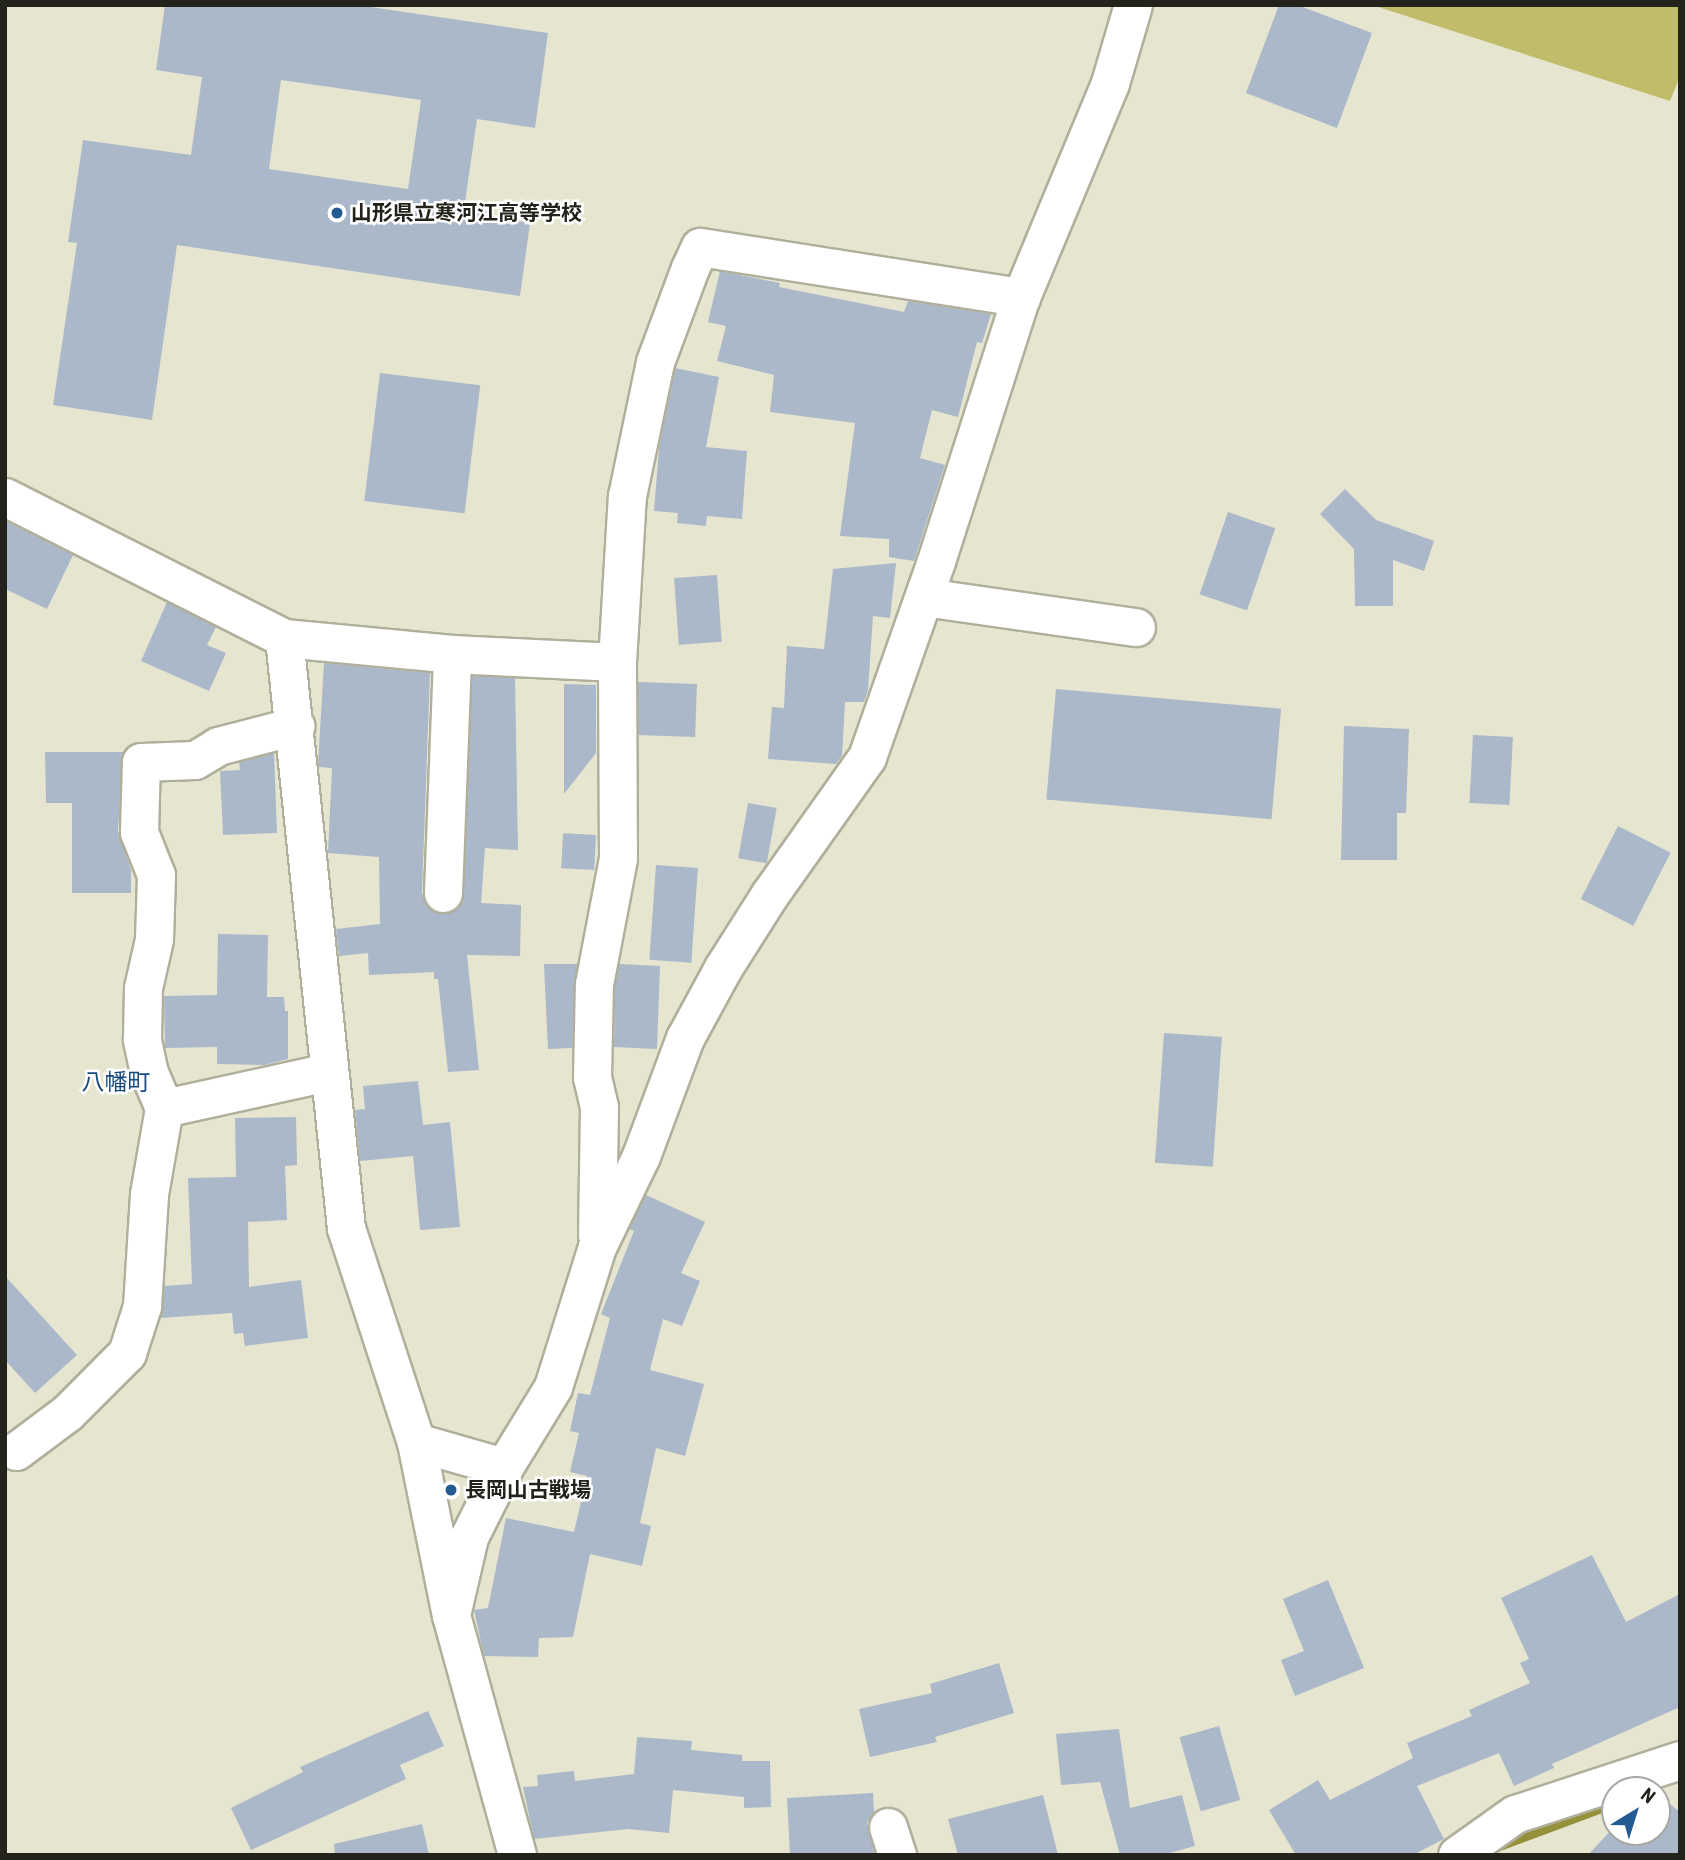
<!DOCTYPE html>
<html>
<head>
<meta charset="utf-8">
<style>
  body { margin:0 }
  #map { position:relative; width:1685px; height:1860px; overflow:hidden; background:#e6e5d0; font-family:"Roboto Condensed","Noto Sans JP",sans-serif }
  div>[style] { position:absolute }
  .green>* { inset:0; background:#c0bc6a }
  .stream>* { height:10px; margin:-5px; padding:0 5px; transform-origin:5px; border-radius:5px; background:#95903a }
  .building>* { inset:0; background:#aab8c9; transform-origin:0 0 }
  .roads { filter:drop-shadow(2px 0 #b0af9b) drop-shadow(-2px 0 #b0af9b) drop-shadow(0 2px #b0af9b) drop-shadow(0 -2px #b0af9b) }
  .minor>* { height:37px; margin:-18.5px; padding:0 18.5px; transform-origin:18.5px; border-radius:18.5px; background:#fff }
  .dots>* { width:19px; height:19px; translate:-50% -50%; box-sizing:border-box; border:4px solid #fff; border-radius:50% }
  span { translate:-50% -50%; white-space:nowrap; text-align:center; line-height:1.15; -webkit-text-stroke:5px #fff; paint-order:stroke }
  .poi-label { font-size:21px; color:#23231b; font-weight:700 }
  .left { translate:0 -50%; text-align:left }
  .neighbourhood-label { font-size:23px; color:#184a7c }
  .frame { position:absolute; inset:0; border:7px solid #23231b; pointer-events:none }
  .north { position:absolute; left:1601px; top:1776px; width:70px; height:70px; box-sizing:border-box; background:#fff; border:2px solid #a7a7a4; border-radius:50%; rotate:38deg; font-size:19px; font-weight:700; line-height:28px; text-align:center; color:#23231b }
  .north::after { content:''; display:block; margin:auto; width:24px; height:32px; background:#235a92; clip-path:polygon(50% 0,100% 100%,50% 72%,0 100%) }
</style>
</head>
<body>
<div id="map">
  <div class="green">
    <div style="clip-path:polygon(1372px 5px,1680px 5px,1680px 76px,1670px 101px)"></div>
  </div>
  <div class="stream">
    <div style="left:1490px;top:1855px;width:8px;rotate:-60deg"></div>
    <div style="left:1494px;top:1848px;width:129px;rotate:-20.4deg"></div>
  </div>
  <div class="building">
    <div style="clip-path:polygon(evenodd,165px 5px,357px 5px,548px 33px,535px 128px,477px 119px,465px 202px,491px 206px,489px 217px,530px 223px,520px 296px,177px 245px,152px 420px,53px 405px,77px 243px,68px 242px,83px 140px,191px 155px,202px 77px,156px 70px,165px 5px,281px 80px,421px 100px,408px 189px,269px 169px,281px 80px)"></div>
    <div style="clip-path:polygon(1279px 5px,1297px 5px,1372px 33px,1337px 128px,1246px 93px)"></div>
    <div style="clip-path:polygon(720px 271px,780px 283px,779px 287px,904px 312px,908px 301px,991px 314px,982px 343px,977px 342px,958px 417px,932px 410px,920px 458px,945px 465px,914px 561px,889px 557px,889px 539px,840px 536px,855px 423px,770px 412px,774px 375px,717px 361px,726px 326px,708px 322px)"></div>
    <div style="clip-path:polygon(675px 368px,719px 377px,706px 447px,747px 451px,742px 519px,707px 516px,706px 526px,677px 523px,678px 513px,654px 511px,659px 448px)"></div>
    <div style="left:380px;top:373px;width:101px;height:129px;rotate:7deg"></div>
    <div style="clip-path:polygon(1345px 489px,1376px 520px,1434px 541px,1424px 571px,1393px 560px,1393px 606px,1355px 606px,1354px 549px,1320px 514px)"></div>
    <div style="left:1228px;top:512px;width:50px;height:87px;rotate:19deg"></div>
    <div style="clip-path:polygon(5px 521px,73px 555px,47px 609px,5px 589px)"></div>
    <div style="clip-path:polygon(896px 563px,890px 618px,873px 616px,868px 690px,864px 702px,845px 702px,842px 756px,836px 764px,768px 759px,772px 707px,784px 708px,787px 646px,824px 649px,833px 569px)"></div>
    <div style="left:717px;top:575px;width:67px;height:43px;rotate:86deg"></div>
    <div style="clip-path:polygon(167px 602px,216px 627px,207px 645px,226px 653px,209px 691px,141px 661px)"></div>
    <div style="clip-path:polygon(324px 663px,430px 673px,422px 892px,425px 903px,432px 911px,442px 914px,453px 911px,461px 904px,464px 894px,472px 676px,515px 678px,518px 850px,485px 848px,481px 903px,521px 905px,520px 956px,467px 955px,479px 1070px,448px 1072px,438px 979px,434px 979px,434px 972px,369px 975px,368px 953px,339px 956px,336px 929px,380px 924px,379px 857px,328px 853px,332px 768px,319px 767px,318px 764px)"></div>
    <div style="left:638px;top:682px;width:59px;height:53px;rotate:2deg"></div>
    <div style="clip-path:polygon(564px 684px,596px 685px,596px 753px,564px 794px)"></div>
    <div style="left:1056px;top:689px;width:226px;height:111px;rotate:5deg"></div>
    <div style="clip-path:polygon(1344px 726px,1409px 729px,1406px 813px,1397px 813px,1397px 860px,1341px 860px)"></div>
    <div style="left:1473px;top:735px;width:40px;height:68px;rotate:3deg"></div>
    <div style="clip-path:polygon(45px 752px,123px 752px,118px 831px,131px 870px,131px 893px,72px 893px,72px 803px,46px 803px)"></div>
    <div style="clip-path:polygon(274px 753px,277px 833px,223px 835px,220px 771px,240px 770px,239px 762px)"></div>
    <div style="left:748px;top:803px;width:29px;height:56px;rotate:10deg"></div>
    <div style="left:1618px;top:826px;width:59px;height:82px;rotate:27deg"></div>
    <div style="left:596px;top:835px;width:35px;height:33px;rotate:93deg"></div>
    <div style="left:656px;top:865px;width:42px;height:95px;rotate:4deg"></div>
    <div style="clip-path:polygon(218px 934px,268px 935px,267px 997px,284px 997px,285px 1011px,288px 1011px,288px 1059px,264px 1065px,217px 1064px,217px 1047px,165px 1048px,164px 996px,217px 995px)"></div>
    <div style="clip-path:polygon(544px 964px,577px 964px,572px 1048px,548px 1049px)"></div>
    <div style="clip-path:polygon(619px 964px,660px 966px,657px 1049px,614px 1047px,615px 986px)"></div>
    <div style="left:1164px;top:1033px;width:58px;height:130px;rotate:4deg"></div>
    <div style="clip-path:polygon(418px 1081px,423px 1125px,450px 1122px,460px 1227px,420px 1230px,413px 1156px,360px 1161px,355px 1110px,365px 1109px,363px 1086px)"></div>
    <div style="clip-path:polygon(296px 1117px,297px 1165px,285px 1166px,287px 1220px,248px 1222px,249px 1287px,301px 1280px,308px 1338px,245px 1346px,243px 1333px,234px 1334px,232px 1313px,160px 1318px,164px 1286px,192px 1284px,188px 1178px,236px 1177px,235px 1118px)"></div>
    <div style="clip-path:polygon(646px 1195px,705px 1222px,681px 1273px,700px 1281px,682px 1326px,663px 1319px,650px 1370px,704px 1384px,685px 1456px,656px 1448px,640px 1523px,651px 1526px,642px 1566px,590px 1554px,573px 1637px,539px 1638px,538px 1657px,484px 1656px,474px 1610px,488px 1608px,506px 1518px,574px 1532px,587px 1476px,570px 1472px,579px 1433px,570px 1431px,578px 1393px,590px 1395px,610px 1318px,601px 1314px,634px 1231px,629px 1229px)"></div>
    <div style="clip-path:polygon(5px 1276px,77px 1355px,35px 1393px,5px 1360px)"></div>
    <div style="clip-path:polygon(1592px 1555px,1626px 1622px,1680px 1594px,1680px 1707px,1552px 1764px,1554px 1768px,1514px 1786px,1499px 1753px,1417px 1786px,1444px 1839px,1413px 1855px,1296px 1855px,1269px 1810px,1318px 1780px,1330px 1800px,1413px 1758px,1407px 1743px,1472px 1716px,1469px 1710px,1530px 1683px,1520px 1663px,1529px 1659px,1501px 1598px)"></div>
    <div style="clip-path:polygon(1328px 1580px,1364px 1668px,1295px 1696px,1281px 1660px,1304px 1651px,1283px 1599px)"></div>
    <div style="clip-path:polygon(999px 1663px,1014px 1713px,935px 1737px,937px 1742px,870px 1757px,859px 1709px,932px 1693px,930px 1684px)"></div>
    <div style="clip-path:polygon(428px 1711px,444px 1746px,400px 1765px,406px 1779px,251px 1850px,231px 1808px,303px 1772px,300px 1767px)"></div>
    <div style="left:1219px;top:1726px;width:77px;height:41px;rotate:74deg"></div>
    <div style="clip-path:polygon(1119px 1729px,1130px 1808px,1182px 1795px,1195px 1846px,1162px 1855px,1120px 1855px,1100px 1782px,1061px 1785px,1056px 1734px)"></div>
    <div style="clip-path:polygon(637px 1737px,692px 1741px,691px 1750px,742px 1755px,742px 1761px,770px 1761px,771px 1807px,744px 1808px,744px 1797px,673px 1790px,669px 1833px,628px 1829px,534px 1839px,523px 1787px,538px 1786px,537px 1775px,574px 1771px,575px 1781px,634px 1774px)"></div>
    <div style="clip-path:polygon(873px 1793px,874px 1812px,867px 1823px,875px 1855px,790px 1855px,787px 1798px)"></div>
    <div style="clip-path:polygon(1657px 1794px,1680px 1812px,1680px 1855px,1588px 1855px,1615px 1826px,1615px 1832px,1657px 1832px)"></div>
    <div style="clip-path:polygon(1043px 1795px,1058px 1855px,958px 1855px,948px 1819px)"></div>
    <div style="clip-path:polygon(422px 1824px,429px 1855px,335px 1855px,334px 1844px)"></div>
  </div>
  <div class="roads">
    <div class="minor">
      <div style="left:5px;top:497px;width:313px;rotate:26.8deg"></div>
      <div style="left:284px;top:638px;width:593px;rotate:84deg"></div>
      <div style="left:346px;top:1228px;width:225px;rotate:71.9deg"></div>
      <div style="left:416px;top:1442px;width:177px;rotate:78.6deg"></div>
      <div style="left:451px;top:1615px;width:249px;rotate:74.6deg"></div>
      <div style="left:924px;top:597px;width:214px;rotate:8.1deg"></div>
      <div style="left:284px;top:638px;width:169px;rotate:5.4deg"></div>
      <div style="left:452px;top:654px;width:165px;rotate:2.8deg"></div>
      <div style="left:443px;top:893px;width:239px;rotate:-87.8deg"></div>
      <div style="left:164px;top:1108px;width:38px;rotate:-113deg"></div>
      <div style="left:149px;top:1073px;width:35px;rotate:-102deg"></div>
      <div style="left:142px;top:1039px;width:51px;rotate:-88.9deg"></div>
      <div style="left:143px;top:988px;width:50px;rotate:-77.3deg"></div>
      <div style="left:154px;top:939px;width:64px;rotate:-88.2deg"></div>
      <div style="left:156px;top:875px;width:46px;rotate:-111.6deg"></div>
      <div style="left:139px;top:832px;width:70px;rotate:-88.4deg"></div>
      <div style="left:141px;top:762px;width:54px;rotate:-2.1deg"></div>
      <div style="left:195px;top:760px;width:27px;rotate:-31deg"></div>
      <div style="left:218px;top:746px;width:80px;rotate:-14.6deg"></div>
      <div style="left:597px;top:1235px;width:128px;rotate:-89.1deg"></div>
      <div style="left:599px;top:1107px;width:31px;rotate:-103deg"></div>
      <div style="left:592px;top:1077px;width:93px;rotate:-88.8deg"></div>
      <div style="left:594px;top:984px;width:128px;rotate:-79.2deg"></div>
      <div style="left:618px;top:858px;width:196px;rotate:-90.3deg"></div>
      <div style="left:617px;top:662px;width:166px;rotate:-86.6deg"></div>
      <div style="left:627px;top:496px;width:137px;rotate:-78.2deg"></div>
      <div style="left:655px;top:362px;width:100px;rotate:-69.6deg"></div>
      <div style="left:690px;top:268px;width:23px;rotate:-65deg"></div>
      <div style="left:700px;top:247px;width:325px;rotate:8.9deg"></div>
      <div style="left:416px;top:1442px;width:91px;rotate:15.9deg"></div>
      <div style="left:16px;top:1451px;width:64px;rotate:-36.7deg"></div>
      <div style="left:67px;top:1413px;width:85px;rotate:-45deg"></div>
      <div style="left:127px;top:1353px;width:49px;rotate:-72.3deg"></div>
      <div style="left:142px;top:1306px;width:112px;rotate:-86.4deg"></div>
      <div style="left:149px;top:1194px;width:87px;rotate:-80.1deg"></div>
      <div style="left:164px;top:1108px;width:168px;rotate:-12.4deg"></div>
      <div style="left:451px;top:1615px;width:80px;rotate:-77deg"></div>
      <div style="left:469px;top:1537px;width:78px;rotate:-63.4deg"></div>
      <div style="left:504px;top:1467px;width:94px;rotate:-58.5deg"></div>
      <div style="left:553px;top:1387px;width:147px;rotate:-72.6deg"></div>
      <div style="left:597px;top:1247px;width:101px;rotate:-64.2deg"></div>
      <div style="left:641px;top:1156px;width:126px;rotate:-69.6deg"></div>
      <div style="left:685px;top:1038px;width:80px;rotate:-61.5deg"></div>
      <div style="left:723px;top:968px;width:88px;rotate:-57.6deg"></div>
      <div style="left:770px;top:894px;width:168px;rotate:-54.7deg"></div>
      <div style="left:867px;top:757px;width:208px;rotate:-70.6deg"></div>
      <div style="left:936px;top:561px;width:277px;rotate:-72.2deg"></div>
      <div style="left:1021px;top:297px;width:232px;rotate:-67.4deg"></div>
      <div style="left:1110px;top:83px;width:81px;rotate:-73.6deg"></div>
      <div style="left:888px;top:1827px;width:29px;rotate:72deg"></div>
      <div style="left:1457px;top:1855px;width:71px;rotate:-35.3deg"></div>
      <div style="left:1515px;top:1814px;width:174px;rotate:-18.1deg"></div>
    </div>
  </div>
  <div class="dots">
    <div style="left:337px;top:213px;background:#235a92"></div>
    <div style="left:451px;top:1490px;background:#235a92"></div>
  </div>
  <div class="poi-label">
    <span class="left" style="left:351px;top:213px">山形県立寒河江高等学校</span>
    <span class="left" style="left:465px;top:1490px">長岡山古戦場</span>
  </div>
  <div class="neighbourhood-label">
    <span style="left:116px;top:1083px">八幡町</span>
  </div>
  <div class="frame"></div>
  <div class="north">N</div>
</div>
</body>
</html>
